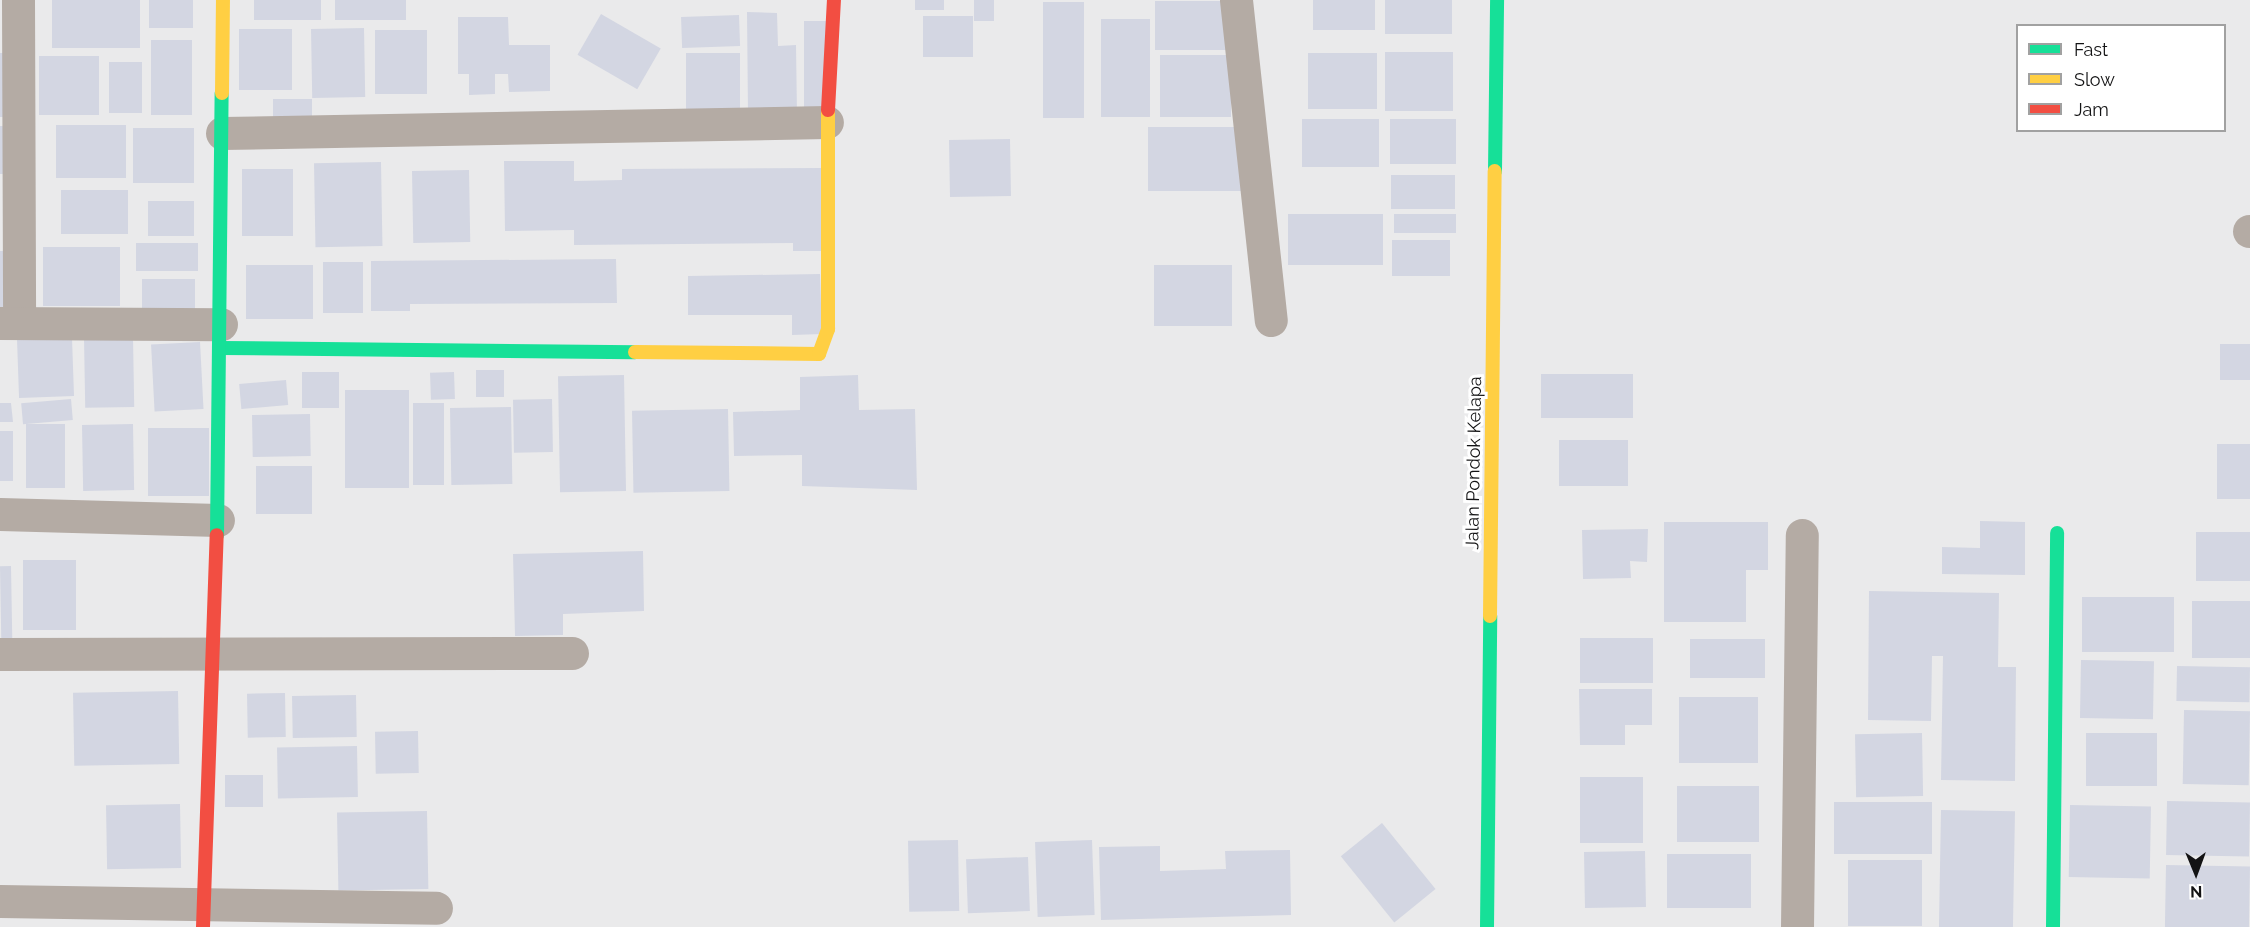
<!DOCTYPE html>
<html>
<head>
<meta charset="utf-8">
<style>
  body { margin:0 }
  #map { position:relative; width:2250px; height:927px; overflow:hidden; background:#eaeaeb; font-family:Raleway,sans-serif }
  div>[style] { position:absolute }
  .building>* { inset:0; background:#d3d6e2; transform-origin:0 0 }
  .street>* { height:33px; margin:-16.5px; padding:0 16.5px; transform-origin:16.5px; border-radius:16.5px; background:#b4aba4 }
  .fast>* { height:14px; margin:-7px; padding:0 7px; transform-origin:7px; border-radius:7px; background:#16e098 }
  .slow>* { height:14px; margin:-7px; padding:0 7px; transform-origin:7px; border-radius:7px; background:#ffcf43 }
  .jam>* { height:14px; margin:-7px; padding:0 7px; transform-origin:7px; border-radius:7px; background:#f24e42 }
  span { translate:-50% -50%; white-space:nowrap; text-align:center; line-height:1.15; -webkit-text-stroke:6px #fff; paint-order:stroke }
  .street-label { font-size:18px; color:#131314 }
  .legend { position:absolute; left:2016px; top:24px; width:210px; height:108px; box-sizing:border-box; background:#fff; border:2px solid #a1a1a1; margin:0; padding:8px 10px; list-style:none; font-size:18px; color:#131314 }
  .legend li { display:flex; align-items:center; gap:12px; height:30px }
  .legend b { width:30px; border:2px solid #a1a1a1 }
  .north { position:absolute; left:2166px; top:843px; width:60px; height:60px; -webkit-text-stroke:4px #fff; paint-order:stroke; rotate:179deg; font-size:16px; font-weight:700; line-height:24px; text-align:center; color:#131314 }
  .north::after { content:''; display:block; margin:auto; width:21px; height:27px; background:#131314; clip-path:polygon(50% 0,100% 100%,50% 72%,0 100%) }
</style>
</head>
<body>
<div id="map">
  <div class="building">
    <div style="left:52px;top:0;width:88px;height:48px"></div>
    <div style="left:149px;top:0;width:44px;height:28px"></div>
    <div style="left:254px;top:0;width:67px;height:20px"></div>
    <div style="left:335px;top:0;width:71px;height:20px"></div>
    <div style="left:915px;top:0;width:29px;height:10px"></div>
    <div style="left:974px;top:0;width:20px;height:21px"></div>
    <div style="left:1313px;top:0;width:62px;height:30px"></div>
    <div style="left:1385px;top:0;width:67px;height:34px"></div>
    <div style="left:1155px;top:1px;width:73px;height:49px"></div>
    <div style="left:1084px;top:2px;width:116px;height:41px;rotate:90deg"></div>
    <div style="clip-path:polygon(747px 12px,777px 13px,778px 46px,796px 45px,797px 114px,748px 114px)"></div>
    <div style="left:601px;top:14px;width:69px;height:47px;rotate:30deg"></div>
    <div style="left:739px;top:15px;width:31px;height:58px;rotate:88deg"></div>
    <div style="left:923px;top:16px;width:50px;height:41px"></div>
    <div style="clip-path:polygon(458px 17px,508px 17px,509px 45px,550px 45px,550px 91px,509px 92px,508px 74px,495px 74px,495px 94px,469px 95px,469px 74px,458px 74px)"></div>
    <div style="left:1101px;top:19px;width:49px;height:98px"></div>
    <div style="left:804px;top:21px;width:23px;height:92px"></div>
    <div style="left:364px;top:28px;width:69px;height:53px;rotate:89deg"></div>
    <div style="left:239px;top:29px;width:53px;height:61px"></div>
    <div style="left:375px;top:30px;width:52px;height:64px"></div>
    <div style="left:151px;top:40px;width:41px;height:75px"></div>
    <div style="left:1453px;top:52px;width:59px;height:68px;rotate:90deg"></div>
    <div style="left:0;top:53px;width:10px;height:64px"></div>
    <div style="left:686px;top:53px;width:54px;height:61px"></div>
    <div style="left:1308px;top:53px;width:69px;height:56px"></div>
    <div style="left:1160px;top:55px;width:71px;height:62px"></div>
    <div style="left:39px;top:56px;width:60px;height:59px"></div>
    <div style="left:109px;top:62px;width:33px;height:51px"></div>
    <div style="left:273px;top:99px;width:39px;height:26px"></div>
    <div style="left:1302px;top:119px;width:77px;height:48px"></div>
    <div style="left:1390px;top:119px;width:66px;height:45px"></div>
    <div style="left:126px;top:125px;width:53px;height:70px;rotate:90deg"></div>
    <div style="clip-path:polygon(0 126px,3px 126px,4px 174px,0 174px)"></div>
    <div style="left:1148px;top:127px;width:93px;height:64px"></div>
    <div style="left:194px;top:128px;width:55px;height:61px;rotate:90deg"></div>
    <div style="left:1010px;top:139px;width:57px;height:61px;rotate:89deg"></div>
    <div style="clip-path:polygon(504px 161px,574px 161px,574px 181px,622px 180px,622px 169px,824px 168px,825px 251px,793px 251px,793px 243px,574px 245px,574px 230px,505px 231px)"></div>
    <div style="left:381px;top:162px;width:84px;height:67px;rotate:89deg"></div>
    <div style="left:293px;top:169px;width:67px;height:51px;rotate:90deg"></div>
    <div style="left:469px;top:170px;width:72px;height:57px;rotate:89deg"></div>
    <div style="left:1391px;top:175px;width:64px;height:34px"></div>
    <div style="left:128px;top:190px;width:44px;height:67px;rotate:90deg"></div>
    <div style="left:148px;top:201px;width:46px;height:35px"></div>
    <div style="left:1288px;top:214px;width:95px;height:51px"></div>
    <div style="left:1456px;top:214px;width:19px;height:62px;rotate:90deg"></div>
    <div style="left:1450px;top:240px;width:36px;height:58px;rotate:90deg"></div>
    <div style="left:198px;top:243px;width:28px;height:62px;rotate:90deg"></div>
    <div style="left:43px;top:247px;width:77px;height:59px"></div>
    <div style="left:0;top:251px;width:4px;height:58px"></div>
    <div style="clip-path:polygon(616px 259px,617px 303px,410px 304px,410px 311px,371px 311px,371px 261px)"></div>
    <div style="left:323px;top:262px;width:40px;height:51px"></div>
    <div style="left:246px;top:265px;width:67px;height:54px"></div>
    <div style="left:1154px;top:265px;width:78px;height:61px"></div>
    <div style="clip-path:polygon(820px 274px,822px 334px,792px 335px,792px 315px,688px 315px,688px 276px)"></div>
    <div style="left:142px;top:279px;width:53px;height:30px"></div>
    <div style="left:133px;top:337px;width:70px;height:49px;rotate:89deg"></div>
    <div style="left:72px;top:338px;width:58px;height:55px;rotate:88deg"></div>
    <div style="left:200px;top:342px;width:67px;height:49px;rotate:87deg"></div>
    <div style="left:2220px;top:344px;width:30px;height:36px"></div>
    <div style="left:504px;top:370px;width:27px;height:28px;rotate:90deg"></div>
    <div style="left:339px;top:372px;width:36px;height:37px;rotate:90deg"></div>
    <div style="left:454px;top:372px;width:27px;height:24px;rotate:88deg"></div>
    <div style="left:1541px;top:374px;width:92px;height:44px"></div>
    <div style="left:624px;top:375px;width:116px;height:66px;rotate:89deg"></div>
    <div style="clip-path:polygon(858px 375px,859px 410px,915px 409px,917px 490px,802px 486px,802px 455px,734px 456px,733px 412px,800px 410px,800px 377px)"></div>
    <div style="left:286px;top:380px;width:25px;height:47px;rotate:85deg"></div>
    <div style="left:409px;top:390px;width:98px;height:64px;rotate:90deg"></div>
    <div style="left:71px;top:399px;width:21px;height:50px;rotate:85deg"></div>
    <div style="left:552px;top:399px;width:53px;height:39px;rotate:89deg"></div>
    <div style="clip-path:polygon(0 403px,11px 403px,13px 422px,0 422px)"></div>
    <div style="left:413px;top:403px;width:31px;height:82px"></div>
    <div style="left:511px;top:407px;width:77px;height:61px;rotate:89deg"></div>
    <div style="left:728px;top:409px;width:82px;height:96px;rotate:89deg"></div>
    <div style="left:310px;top:414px;width:42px;height:58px;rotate:89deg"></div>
    <div style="left:65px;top:424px;width:64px;height:39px;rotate:90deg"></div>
    <div style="left:133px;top:424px;width:66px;height:51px;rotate:89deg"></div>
    <div style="left:148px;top:428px;width:61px;height:68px"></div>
    <div style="left:0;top:431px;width:13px;height:50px"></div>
    <div style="left:1559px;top:440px;width:69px;height:46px"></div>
    <div style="left:2250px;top:444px;width:55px;height:33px;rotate:90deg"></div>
    <div style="left:256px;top:466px;width:56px;height:48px"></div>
    <div style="clip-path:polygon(1980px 521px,2025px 522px,2025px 575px,1942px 574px,1942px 547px,1980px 548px)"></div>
    <div style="clip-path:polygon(1664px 522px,1768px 522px,1768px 570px,1746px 570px,1746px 622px,1664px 622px)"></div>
    <div style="clip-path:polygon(1648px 529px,1647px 562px,1630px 561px,1631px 578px,1583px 579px,1582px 530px)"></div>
    <div style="left:2196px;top:532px;width:54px;height:49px"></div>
    <div style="clip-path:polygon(643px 551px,644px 611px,563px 614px,563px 635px,515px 636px,513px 554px)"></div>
    <div style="left:23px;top:560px;width:53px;height:70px"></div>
    <div style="left:11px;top:566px;width:74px;height:11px;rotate:89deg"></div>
    <div style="clip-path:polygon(1869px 591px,1999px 593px,1998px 667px,2016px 667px,2015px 781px,1941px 780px,1943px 656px,1932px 656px,1931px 721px,1868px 720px)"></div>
    <div style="left:2082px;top:597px;width:92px;height:55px"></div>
    <div style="left:2192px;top:601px;width:58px;height:57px"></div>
    <div style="left:1653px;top:638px;width:45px;height:73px;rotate:90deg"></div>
    <div style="left:1765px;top:639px;width:39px;height:75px;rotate:90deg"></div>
    <div style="left:2081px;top:660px;width:73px;height:58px;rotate:1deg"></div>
    <div style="left:2177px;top:666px;width:73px;height:35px;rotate:1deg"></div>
    <div style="clip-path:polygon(1579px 689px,1652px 689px,1652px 725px,1625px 725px,1625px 745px,1580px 745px)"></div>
    <div style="left:178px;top:691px;width:73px;height:105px;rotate:89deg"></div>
    <div style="left:285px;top:693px;width:44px;height:38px;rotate:89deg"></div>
    <div style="left:356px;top:695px;width:42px;height:64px;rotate:89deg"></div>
    <div style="left:1679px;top:697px;width:79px;height:66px"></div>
    <div style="left:2184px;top:710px;width:66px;height:74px;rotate:1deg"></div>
    <div style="left:418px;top:731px;width:42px;height:43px;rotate:89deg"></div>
    <div style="left:1922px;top:733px;width:63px;height:67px;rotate:89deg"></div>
    <div style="left:2086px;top:733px;width:71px;height:53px"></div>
    <div style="left:357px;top:746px;width:51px;height:80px;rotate:89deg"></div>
    <div style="left:225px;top:775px;width:38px;height:32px"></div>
    <div style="left:1580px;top:777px;width:63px;height:66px"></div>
    <div style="left:1759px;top:786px;width:56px;height:82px;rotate:90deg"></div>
    <div style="left:2167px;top:801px;width:83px;height:54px;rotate:1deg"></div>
    <div style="left:1932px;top:802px;width:52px;height:98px;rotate:90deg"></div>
    <div style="left:180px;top:804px;width:64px;height:74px;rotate:89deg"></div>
    <div style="left:2070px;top:805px;width:81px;height:72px;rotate:1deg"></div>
    <div style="left:1941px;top:810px;width:74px;height:117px;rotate:1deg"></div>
    <div style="left:427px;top:811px;width:78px;height:90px;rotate:89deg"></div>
    <div style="left:1382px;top:823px;width:85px;height:53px;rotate:51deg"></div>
    <div style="left:958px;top:840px;width:71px;height:50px;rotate:89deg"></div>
    <div style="left:1092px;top:840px;width:75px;height:57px;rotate:88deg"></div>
    <div style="clip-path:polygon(1160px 846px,1160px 871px,1226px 869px,1225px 851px,1290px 850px,1291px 915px,1101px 920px,1099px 847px)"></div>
    <div style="left:1645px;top:851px;width:56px;height:61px;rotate:89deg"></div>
    <div style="left:1751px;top:854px;width:54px;height:84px;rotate:90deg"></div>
    <div style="left:1028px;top:857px;width:54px;height:62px;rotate:88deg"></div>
    <div style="left:1848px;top:860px;width:74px;height:66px"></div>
    <div style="left:2166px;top:865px;width:84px;height:62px;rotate:1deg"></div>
  </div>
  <div class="street">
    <div style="left:18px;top:0;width:323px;rotate:89.8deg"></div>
    <div style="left:1236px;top:0;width:322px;rotate:83.8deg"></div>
    <div style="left:222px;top:133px;width:605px;rotate:-1.04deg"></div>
    <div style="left:2249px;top:231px;width:1px"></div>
    <div style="left:0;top:323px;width:221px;rotate:0.3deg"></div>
    <div style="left:0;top:514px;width:218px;rotate:1.6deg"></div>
    <div style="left:0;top:654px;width:572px;rotate:-0.1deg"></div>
    <div style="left:0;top:901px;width:436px;rotate:0.9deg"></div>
    <div style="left:1797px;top:927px;width:392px;rotate:-89.3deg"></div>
  </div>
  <div class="fast">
    <div style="left:1495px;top:171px;width:171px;rotate:-89.3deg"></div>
    <div style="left:221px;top:348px;width:414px;rotate:0.6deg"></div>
    <div style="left:217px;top:535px;width:442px;rotate:-89.4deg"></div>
    <div style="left:1487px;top:927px;width:311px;rotate:-89.4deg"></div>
    <div style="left:2053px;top:927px;width:394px;rotate:-89.4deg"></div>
  </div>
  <div class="slow">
    <div style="left:222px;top:93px;width:93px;rotate:-89.4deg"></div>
    <div style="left:635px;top:352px;width:184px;rotate:0.6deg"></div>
    <div style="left:819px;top:354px;width:27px;rotate:-70deg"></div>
    <div style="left:828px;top:329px;width:219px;rotate:-90deg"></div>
    <div style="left:1490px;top:616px;width:445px;rotate:-89.4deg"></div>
  </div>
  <div class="jam">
    <div style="left:828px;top:110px;width:110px;rotate:-86.9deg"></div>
    <div style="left:203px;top:927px;width:392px;rotate:-88deg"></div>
  </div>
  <div class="street-label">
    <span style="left:1474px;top:463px;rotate:-89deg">Jalan Pondok Kelapa</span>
  </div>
  <ul class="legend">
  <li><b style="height:8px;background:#16e098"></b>Fast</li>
  <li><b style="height:8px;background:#ffcf43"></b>Slow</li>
  <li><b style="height:8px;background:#f24e42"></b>Jam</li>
  </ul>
  <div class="north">N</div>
</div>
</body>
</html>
